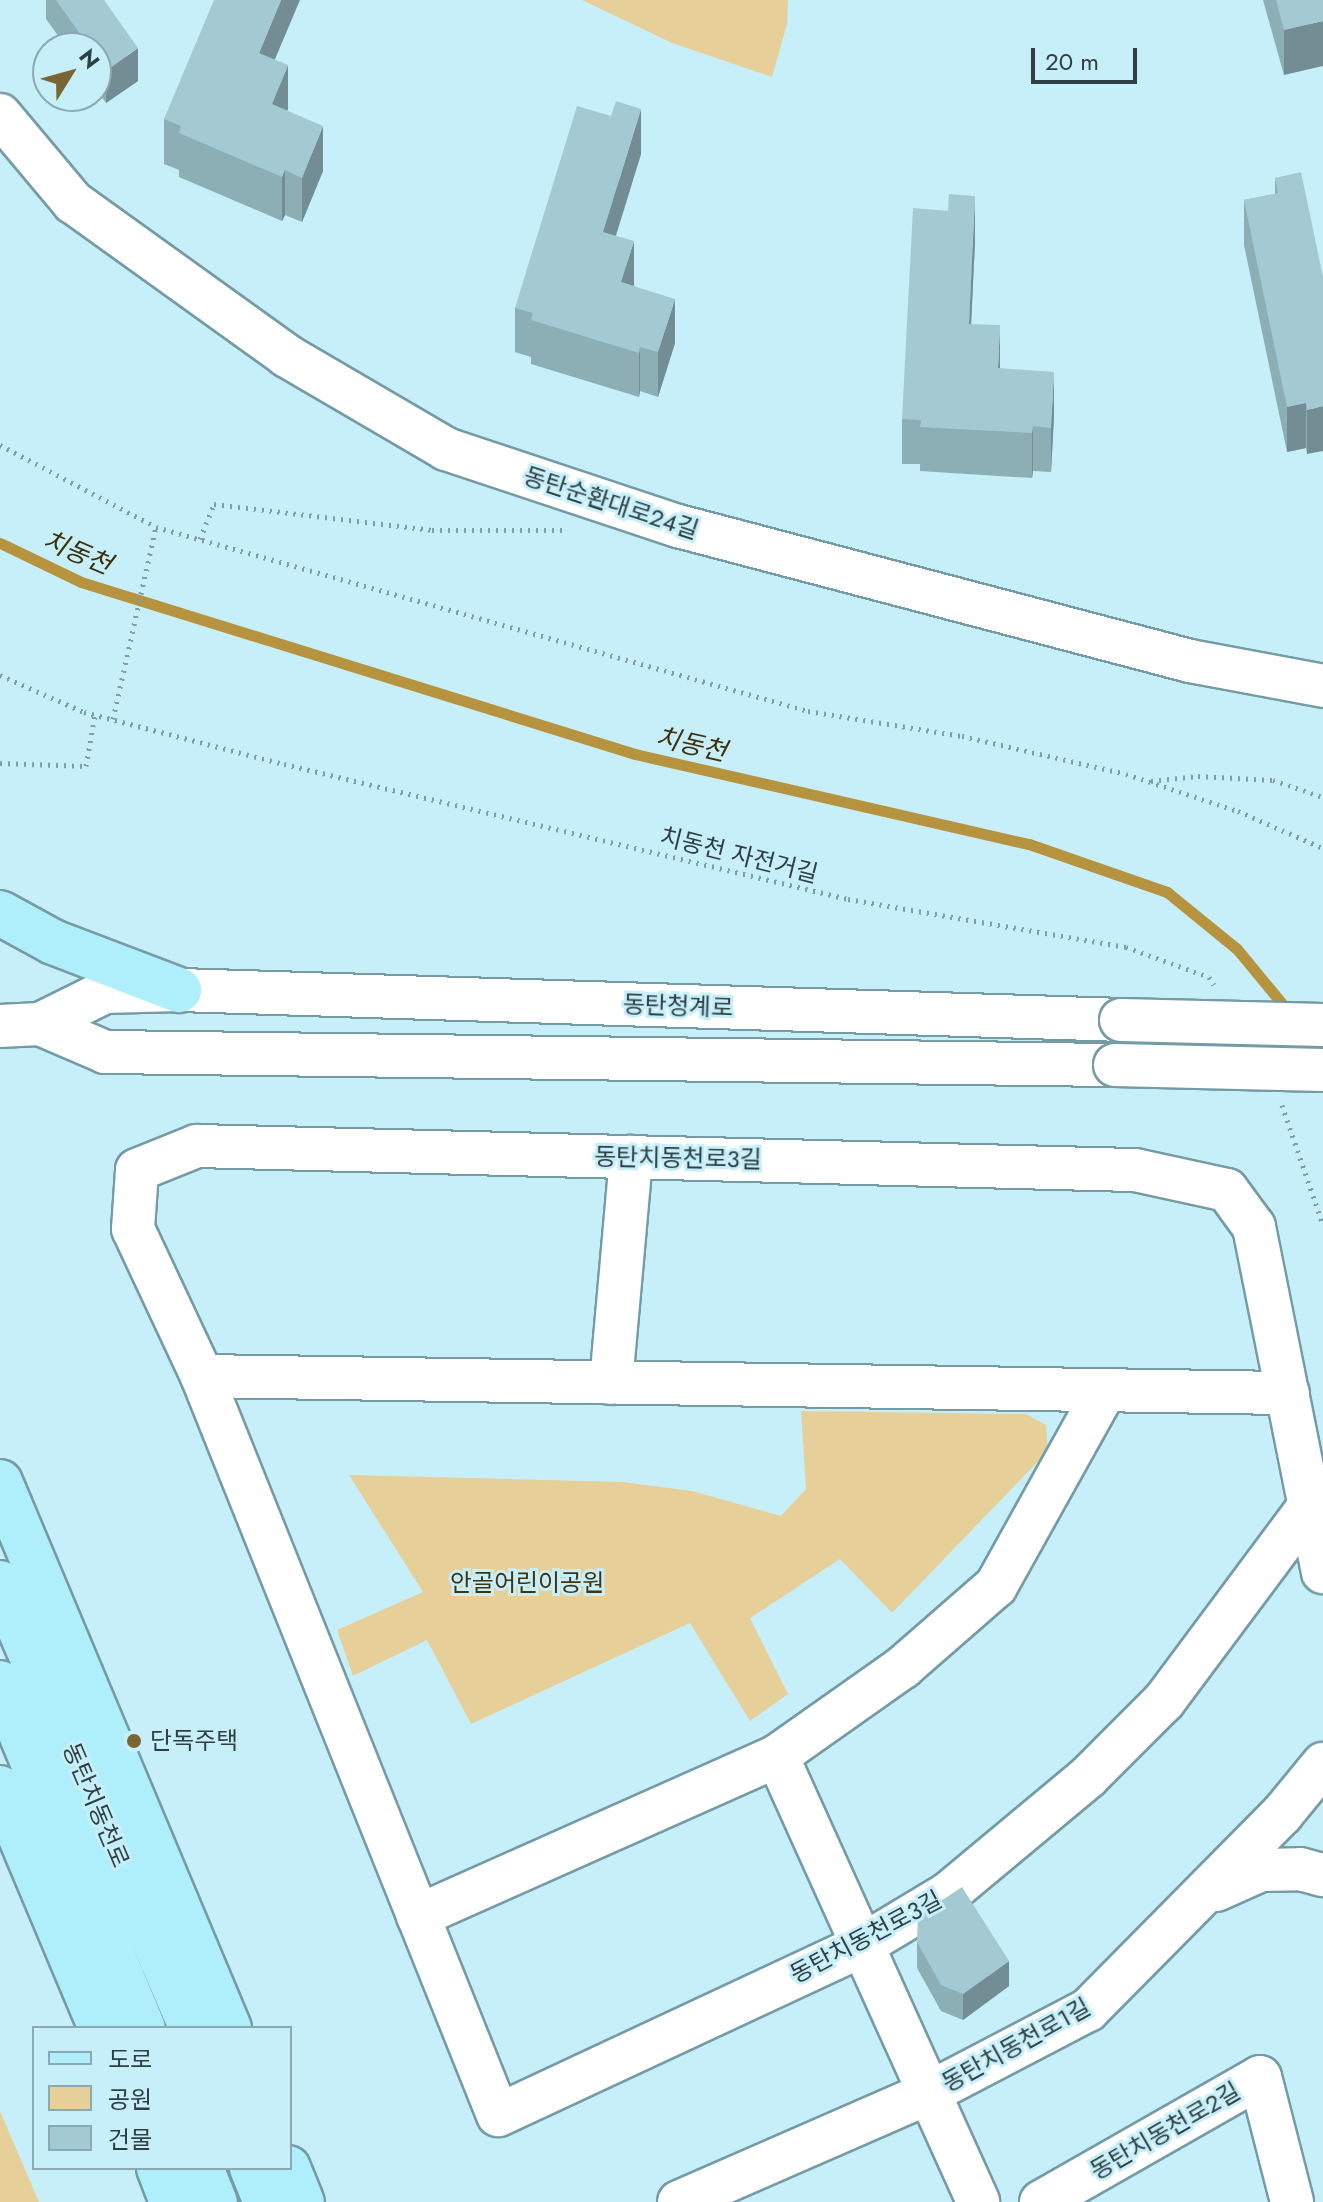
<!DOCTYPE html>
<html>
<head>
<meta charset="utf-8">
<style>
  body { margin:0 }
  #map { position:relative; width:1323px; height:2202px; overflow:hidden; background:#c7eff9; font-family:Jost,"Noto Sans KR",sans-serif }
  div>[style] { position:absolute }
  .green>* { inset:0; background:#e7cf9a }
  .stream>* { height:11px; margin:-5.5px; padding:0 5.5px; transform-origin:5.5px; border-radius:5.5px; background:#b6933f }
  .path>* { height:5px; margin-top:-2.5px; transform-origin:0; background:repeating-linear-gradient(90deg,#819ea5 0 2px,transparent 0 8px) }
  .roads { filter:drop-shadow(2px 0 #759ba4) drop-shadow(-2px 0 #759ba4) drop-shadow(0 2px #759ba4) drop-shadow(0 -2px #759ba4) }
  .minor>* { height:42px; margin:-21px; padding:0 21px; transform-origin:21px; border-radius:21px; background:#fff }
  .major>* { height:44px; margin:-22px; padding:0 22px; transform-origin:22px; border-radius:22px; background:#afeefb }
  .bridges { filter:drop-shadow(2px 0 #759ba4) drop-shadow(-2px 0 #759ba4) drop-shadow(0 2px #759ba4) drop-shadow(0 -2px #759ba4) }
  .minor-bridge>* { height:42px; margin:-21px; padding:0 21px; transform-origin:21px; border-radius:21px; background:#fff }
  .wall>* { inset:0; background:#8caeb5 }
  .shaded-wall>* { inset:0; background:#728d94 }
  .building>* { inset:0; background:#a3cad3 }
  .dots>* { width:22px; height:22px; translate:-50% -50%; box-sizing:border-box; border:4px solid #c7eff9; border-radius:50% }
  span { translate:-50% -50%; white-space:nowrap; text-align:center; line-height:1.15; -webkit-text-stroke:6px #c7eff9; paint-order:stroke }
  .street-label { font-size:24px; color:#2f3f43 }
  .park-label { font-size:24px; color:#433410 }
  .poi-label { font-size:24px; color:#2f3f43 }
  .left { translate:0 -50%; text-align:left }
  .water-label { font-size:26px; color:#3e2f0a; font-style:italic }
  .legend { position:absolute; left:32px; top:2026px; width:260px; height:144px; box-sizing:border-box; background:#c7eff9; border:2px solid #8aa9b0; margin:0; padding:10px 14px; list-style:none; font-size:24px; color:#2f3f43 }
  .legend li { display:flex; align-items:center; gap:16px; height:40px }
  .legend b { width:40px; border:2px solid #8aa9b0 }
  .north { position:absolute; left:32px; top:32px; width:80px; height:80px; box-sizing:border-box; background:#c7eff9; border:2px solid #8aa9b0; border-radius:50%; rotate:53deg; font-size:22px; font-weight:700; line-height:32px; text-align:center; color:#2f3f43 }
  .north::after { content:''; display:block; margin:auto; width:28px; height:36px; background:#7a6535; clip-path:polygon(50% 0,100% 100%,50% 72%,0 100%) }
  .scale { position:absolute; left:1031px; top:48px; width:106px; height:36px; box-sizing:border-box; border:4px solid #2f3f43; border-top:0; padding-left:10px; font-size:24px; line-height:28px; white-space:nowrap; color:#2f3f43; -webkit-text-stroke:6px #c7eff9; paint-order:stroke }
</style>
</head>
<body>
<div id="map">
  <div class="green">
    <div style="clip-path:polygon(582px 0,788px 0,787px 24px,772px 77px,672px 43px)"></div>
    <div style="clip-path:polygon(801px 1411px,1026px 1414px,1046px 1425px,1048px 1451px,892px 1613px,840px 1559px,750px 1618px,788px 1694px,750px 1721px,690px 1623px,471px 1724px,427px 1640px,353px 1676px,337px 1630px,423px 1592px,349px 1475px,623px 1482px,692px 1491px,781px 1516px,806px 1489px)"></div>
    <div style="clip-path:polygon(0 2111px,39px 2202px,0 2202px)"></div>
  </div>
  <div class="stream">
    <div style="left:0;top:543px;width:90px;rotate:25.7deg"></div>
    <div style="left:81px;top:582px;width:580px;rotate:17.25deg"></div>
    <div style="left:635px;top:754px;width:404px;rotate:12.9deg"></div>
    <div style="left:1029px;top:844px;width:146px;rotate:19.2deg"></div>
    <div style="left:1167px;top:892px;width:90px;rotate:39.2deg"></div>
    <div style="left:1237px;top:949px;width:82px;rotate:50.5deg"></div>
  </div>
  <div class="path">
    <div style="left:0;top:445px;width:176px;rotate:27.7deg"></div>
    <div style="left:156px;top:527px;width:677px;rotate:15.76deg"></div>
    <div style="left:808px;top:711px;width:156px;rotate:9.2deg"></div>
    <div style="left:962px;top:736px;width:168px;rotate:13deg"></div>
    <div style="left:1126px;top:774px;width:118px;rotate:18.3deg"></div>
    <div style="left:1238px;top:811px;width:93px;rotate:23.5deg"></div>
    <div style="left:200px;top:539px;width:38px;rotate:-68deg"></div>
    <div style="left:214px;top:504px;width:220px;rotate:6.8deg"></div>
    <div style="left:432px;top:530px;width:130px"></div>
    <div style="left:0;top:675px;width:92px;rotate:23.8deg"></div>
    <div style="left:84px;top:712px;width:207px;rotate:14.6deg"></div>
    <div style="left:284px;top:764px;width:580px;rotate:13.46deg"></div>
    <div style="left:848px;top:899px;width:282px;rotate:9.8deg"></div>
    <div style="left:1126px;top:947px;width:88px;rotate:19.9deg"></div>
    <div style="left:1209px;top:977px;width:9px;rotate:58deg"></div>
    <div style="left:113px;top:719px;width:197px;rotate:-77.4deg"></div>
    <div style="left:0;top:763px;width:86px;rotate:2deg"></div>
    <div style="left:86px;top:766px;width:52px;rotate:-80deg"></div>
    <div style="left:1151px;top:781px;width:47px;rotate:-6.1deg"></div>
    <div style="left:1198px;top:776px;width:75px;rotate:3.1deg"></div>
    <div style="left:1273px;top:780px;width:53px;rotate:18.8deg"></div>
    <div style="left:1282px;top:1105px;width:127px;rotate:71.1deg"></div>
  </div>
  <div class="roads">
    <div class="minor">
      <div style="left:0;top:115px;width:114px;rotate:50deg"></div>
      <div style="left:73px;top:202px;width:264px;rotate:35.7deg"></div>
      <div style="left:287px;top:356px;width:184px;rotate:30.3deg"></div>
      <div style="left:446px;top:449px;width:244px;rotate:18.4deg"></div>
      <div style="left:678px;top:526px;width:529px;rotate:14.77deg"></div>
      <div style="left:1190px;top:661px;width:135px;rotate:10.6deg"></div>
      <div style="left:40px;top:1024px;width:71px;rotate:23.3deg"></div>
      <div style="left:105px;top:1052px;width:1010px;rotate:0.74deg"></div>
      <div style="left:0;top:1026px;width:40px;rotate:-2.9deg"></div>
      <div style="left:40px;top:1024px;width:72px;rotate:-26.2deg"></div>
      <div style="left:105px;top:992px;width:74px;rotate:-1.5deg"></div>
      <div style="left:179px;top:990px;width:942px;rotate:1.82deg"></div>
      <div style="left:202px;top:1376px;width:1086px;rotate:0.9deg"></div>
      <div style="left:611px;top:1383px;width:227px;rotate:-84.9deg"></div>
      <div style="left:1308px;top:1508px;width:241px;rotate:126.7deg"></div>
      <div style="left:1164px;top:1701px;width:107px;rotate:135deg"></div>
      <div style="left:1088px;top:1777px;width:181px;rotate:140.2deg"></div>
      <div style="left:949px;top:1893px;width:103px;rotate:148.9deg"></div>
      <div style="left:861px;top:1946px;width:400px;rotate:155deg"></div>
      <div style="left:498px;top:2115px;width:796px;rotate:-111.83deg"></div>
      <div style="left:202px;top:1376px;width:162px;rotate:-115.1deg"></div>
      <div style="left:133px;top:1229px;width:59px;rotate:-86.1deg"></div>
      <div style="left:137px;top:1170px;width:65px;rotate:-21.8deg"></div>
      <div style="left:197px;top:1146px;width:938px;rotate:1.47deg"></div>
      <div style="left:1135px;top:1170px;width:94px;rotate:12.3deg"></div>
      <div style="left:1227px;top:1190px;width:46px;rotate:53.9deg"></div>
      <div style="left:1254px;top:1227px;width:352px;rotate:78.7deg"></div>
      <div style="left:777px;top:1756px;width:489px;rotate:65.7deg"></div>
      <div style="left:1216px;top:1890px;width:49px;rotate:-24deg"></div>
      <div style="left:1261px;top:1870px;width:39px;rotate:-1deg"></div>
      <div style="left:1300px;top:1869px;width:24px;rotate:15deg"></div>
      <div style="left:418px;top:1916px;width:393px;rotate:-24deg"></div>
      <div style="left:777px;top:1756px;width:154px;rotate:-35.2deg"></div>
      <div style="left:903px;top:1667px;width:123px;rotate:-41.1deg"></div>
      <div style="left:996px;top:1586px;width:222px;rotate:-60.9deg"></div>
      <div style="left:679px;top:2202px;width:273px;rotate:-23.6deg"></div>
      <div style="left:929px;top:2093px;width:179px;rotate:-27.6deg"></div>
      <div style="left:1088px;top:2010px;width:276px;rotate:-45.3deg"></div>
      <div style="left:1282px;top:1814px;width:65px;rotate:-50.6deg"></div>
      <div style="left:1041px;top:2202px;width:252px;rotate:-29.7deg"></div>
      <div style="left:1260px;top:2077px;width:129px;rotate:75.6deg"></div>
    </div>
    <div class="major">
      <div style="left:0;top:913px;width:60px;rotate:28.7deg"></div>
      <div style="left:53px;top:942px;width:135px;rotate:20.9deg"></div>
      <div style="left:0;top:1482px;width:592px;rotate:67.25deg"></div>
      <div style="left:0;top:1583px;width:485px;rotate:66.7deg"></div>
      <div style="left:0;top:1683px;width:373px;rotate:67.5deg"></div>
      <div style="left:0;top:1788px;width:260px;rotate:67.2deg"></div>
      <div style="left:159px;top:2168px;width:36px;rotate:69deg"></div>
      <div style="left:201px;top:2168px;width:37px;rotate:68deg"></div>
      <div style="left:252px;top:2168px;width:37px;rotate:68deg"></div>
      <div style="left:288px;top:2168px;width:37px;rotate:68deg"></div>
    </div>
  </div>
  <div class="bridges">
    <div class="minor-bridge">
      <div style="left:1121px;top:1020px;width:202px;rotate:1.4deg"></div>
      <div style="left:1115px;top:1065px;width:208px;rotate:1.4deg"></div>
    </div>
  </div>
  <div class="wall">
    <div style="clip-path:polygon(46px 0,104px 0,138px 81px,106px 103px,96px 89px,96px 48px,67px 48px,46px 19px)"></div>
    <div style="clip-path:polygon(1263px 0,1323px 0,1284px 75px)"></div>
    <div style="clip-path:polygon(275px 59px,287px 111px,323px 171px,302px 222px,285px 215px,282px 221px,179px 177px,179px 170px,164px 164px,164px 119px)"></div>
    <div style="clip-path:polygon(641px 154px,616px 236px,634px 286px,675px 343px,658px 397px,640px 391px,639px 397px,531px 364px,531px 357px,515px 352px,515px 308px)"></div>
    <div style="clip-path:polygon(1275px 178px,1323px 277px,1307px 454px,1306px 448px,1287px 452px,1244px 245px,1244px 200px,1275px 194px)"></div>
    <div style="clip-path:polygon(975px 241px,971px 324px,1000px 368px,1054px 416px,1051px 472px,1033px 471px,1032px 478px,920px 471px,920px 464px,902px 464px,902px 419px)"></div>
    <div style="clip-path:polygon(917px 1942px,1009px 1986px,963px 2020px,941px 2011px,917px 1968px)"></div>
  </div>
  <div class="shaded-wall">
    <div style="clip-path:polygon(281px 0,300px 0,259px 97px,259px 53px)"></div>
    <div style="clip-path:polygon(1323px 21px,1323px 66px,1284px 75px,1284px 30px)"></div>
    <div style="clip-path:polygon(138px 48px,138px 81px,106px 103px,106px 71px)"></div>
    <div style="clip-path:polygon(288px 65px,288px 109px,272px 149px,272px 104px)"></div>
    <div style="clip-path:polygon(641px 109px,641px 154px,603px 276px,603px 232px)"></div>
    <div style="clip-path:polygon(323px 126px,323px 171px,302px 222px,302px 178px)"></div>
    <div style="clip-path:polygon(285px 170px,285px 215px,282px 221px,282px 177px)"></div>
    <div style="clip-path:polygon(975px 196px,975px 241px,969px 369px,969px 324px)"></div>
    <div style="clip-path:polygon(634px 241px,634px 286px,621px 282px)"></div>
    <div style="clip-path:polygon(675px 299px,675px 343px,658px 397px,658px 352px)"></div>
    <div style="clip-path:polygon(1000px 325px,1000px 370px,998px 368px)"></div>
    <div style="clip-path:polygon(640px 347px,640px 391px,639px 397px,639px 353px)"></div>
    <div style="clip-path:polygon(1054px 372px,1054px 416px,1051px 472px,1051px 428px)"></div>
    <div style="clip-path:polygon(1306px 403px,1306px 448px,1287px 452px,1287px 407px)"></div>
    <div style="clip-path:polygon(1323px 406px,1323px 451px,1307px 454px,1307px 410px)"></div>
    <div style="clip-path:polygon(1033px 426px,1033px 471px,1032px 478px,1032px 433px)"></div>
    <div style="clip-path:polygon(1009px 1961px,1009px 1986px,963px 2020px,963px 1994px)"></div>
  </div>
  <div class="building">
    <div style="clip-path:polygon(56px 0,104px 0,138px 48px,106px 71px,96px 57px,96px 48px,90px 48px)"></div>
    <div style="clip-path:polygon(214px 0,281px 0,259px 53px,288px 65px,272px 104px,323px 126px,302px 178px,285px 170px,282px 177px,179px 133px,181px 126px,164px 119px)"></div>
    <div style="clip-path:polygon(1276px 0,1323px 0,1323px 21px,1284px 30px)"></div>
    <div style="clip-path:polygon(616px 101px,641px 109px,603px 232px,634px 241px,621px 282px,675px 299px,658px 352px,640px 347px,639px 353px,531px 320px,533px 313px,515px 308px,577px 106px,611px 116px)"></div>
    <div style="clip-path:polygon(1301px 172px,1323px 277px,1323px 406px,1307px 410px,1306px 403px,1287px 407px,1244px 200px,1278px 193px,1275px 178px)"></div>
    <div style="clip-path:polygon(949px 194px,975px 196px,969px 324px,1000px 325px,998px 368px,1054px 372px,1051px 428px,1033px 426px,1032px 433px,920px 427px,921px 420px,902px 419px,913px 208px,948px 211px)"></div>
    <div style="clip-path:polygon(962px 1887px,1009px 1961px,963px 1994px,941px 1985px,917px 1942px,918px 1916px)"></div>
  </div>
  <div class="dots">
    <div style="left:134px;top:1741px;background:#7a6535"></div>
  </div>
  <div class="street-label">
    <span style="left:611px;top:503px;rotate:18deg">동탄순환대로24길</span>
    <span style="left:739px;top:855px;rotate:14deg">치동천 자전거길</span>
    <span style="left:678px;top:1006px;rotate:2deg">동탄청계로</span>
    <span style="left:678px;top:1158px;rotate:1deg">동탄치동천로3길</span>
    <span style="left:96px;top:1805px;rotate:67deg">동탄치동천로</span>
    <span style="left:866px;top:1937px;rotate:-28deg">동탄치동천로3길</span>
    <span style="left:1016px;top:2045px;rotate:-29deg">동탄치동천로1길</span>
    <span style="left:1165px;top:2131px;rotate:-30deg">동탄치동천로2길</span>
  </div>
  <div class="park-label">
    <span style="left:527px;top:1583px">안골어린이공원</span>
  </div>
  <div class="poi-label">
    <span class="left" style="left:150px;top:1741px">단독주택</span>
  </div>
  <div class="water-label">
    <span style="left:77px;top:553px;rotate:23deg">치동천</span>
    <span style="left:691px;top:745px;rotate:13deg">치동천</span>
  </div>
  <ul class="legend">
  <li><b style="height:10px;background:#afeefb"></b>도로</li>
  <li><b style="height:22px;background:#e7cf9a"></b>공원</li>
  <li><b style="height:22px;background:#a3cad3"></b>건물</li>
  </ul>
  <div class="north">N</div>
  <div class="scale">20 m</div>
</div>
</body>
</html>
